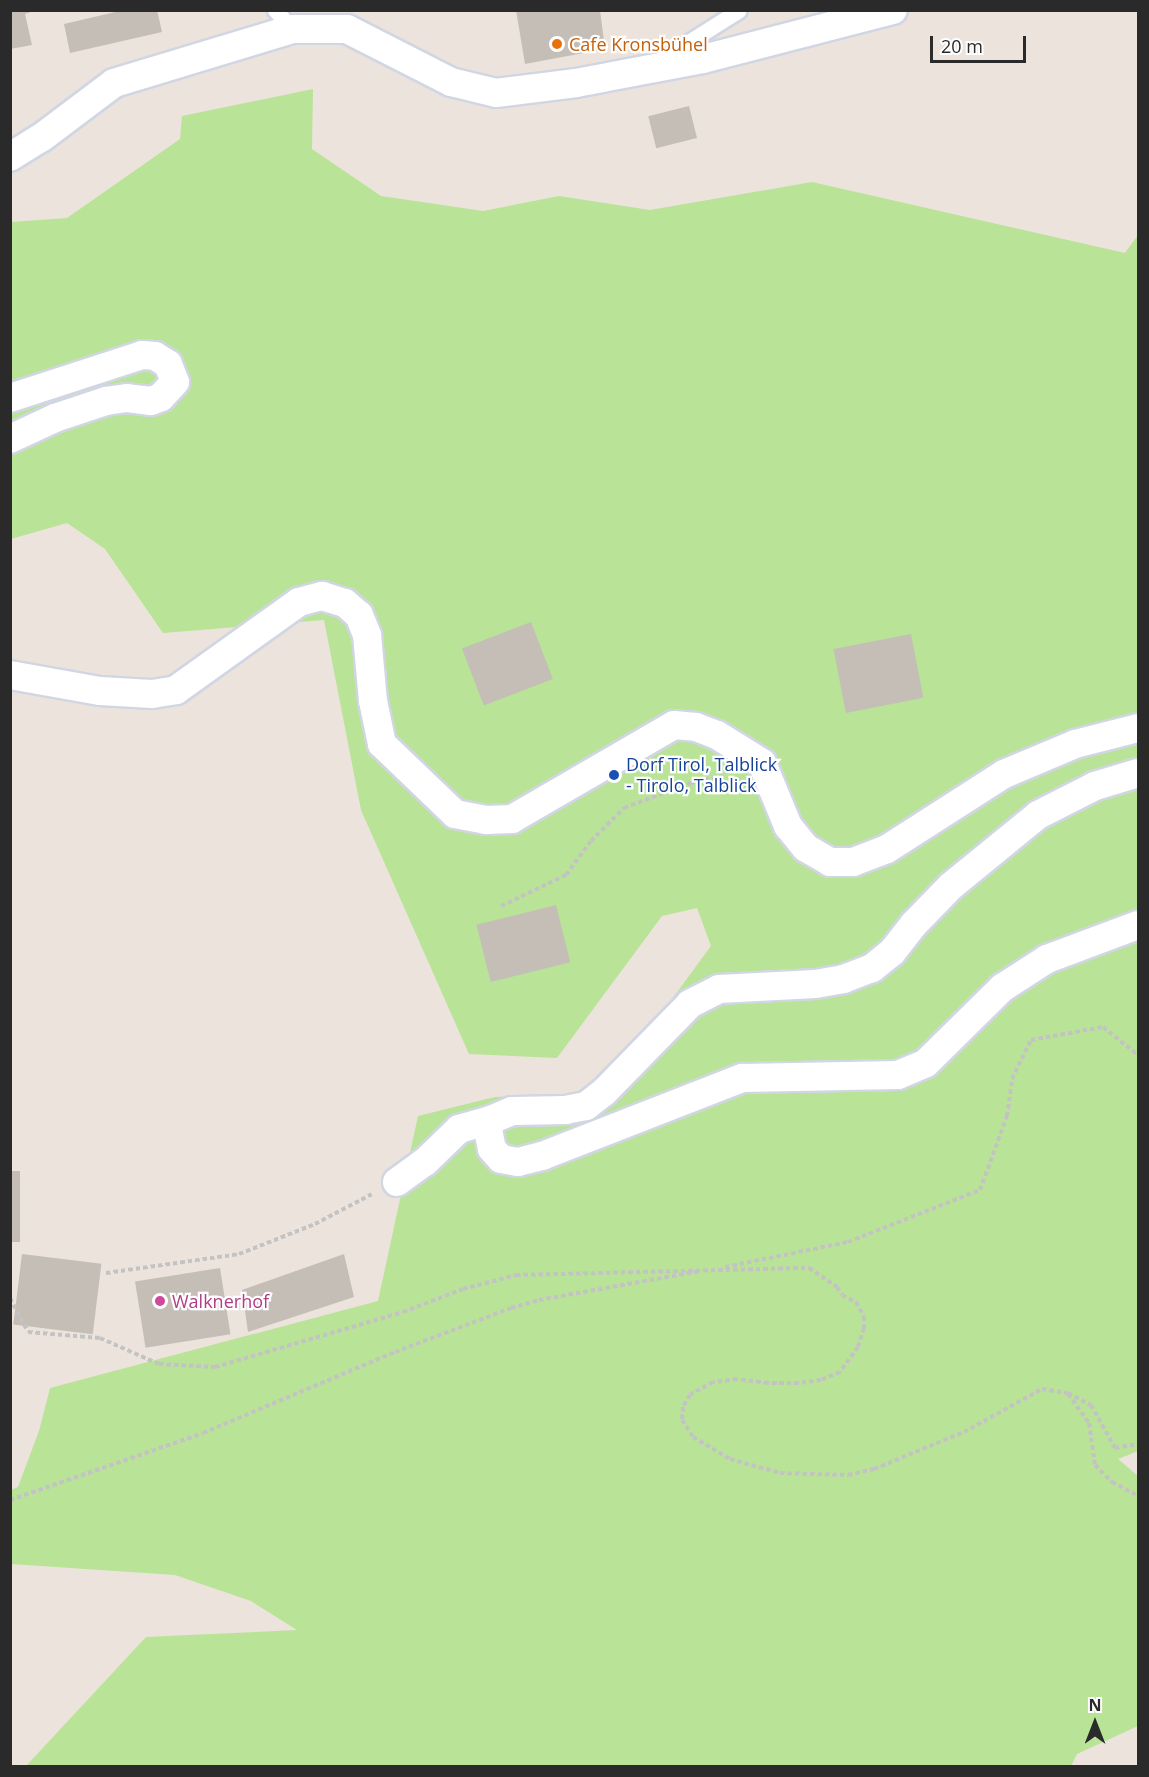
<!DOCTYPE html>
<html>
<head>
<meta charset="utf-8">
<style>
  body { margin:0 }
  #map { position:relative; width:1149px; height:1777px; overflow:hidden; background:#ece3dc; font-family:"Open Sans",sans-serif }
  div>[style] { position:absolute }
  .green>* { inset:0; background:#b9e397 }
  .building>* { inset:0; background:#c4beb7; transform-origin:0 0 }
  .path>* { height:4px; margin-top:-2px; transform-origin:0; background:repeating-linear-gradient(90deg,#c3c3c3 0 4.5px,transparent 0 7.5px) }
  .roads { filter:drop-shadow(2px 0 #d1d6e3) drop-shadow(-2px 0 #d1d6e3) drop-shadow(0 2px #d1d6e3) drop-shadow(0 -2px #d1d6e3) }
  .lane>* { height:15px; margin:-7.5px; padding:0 7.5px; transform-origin:7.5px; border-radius:7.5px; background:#fff }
  .street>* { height:28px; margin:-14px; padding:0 14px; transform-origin:14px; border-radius:14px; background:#fff }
  .dots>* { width:16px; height:16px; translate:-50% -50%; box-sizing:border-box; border:3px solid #fff; border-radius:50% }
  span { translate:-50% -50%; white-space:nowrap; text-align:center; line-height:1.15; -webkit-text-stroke:4.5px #fff; paint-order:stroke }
  .food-label { font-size:18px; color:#c56008 }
  .left { translate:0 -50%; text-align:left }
  .transit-label { font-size:18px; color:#164399 }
  .hotel-label { font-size:18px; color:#b23c85 }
  .frame { position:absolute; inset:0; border:12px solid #2a2a2a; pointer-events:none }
  .north { position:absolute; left:1065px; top:1693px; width:60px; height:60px; -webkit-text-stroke:4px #fff; paint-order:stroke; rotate:0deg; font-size:16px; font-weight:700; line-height:24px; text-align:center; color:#2a2a2a }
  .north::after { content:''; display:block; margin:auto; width:21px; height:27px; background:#2a2a2a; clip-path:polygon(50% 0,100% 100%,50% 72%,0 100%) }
  .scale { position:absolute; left:930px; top:36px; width:96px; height:27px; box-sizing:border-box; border:3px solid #2a2a2a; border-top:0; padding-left:8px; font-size:18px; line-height:21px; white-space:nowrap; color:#2a2a2a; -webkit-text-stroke:4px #fff; paint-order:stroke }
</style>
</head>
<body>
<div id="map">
  <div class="green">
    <div style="clip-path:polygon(313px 89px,312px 149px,381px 196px,483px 211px,559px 196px,650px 210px,812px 182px,1125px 253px,1138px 235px,1138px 1451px,1118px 1459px,1138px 1476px,1138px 1726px,1077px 1754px,1071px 1766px,26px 1766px,146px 1637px,297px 1630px,251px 1601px,175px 1575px,11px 1564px,11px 1490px,18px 1487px,39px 1431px,50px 1388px,378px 1301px,418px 1116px,495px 1097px,579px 1094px,658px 1018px,711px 946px,697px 908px,662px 916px,557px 1058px,469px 1054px,361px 810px,324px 620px,163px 633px,105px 549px,67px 523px,11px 539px,11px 222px,67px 218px,180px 139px,182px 116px)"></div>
  </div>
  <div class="building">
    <div style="clip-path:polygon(10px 10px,37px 10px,25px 14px,32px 45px,10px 49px)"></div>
    <div style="clip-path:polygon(124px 10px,157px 10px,162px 32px,70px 53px,64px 24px)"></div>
    <div style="clip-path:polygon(516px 10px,600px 10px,605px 49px,525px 64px)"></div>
    <div style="left:689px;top:106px;width:33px;height:42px;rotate:76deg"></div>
    <div style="left:531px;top:622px;width:61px;height:74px;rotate:69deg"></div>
    <div style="left:911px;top:634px;width:65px;height:79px;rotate:79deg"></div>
    <div style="left:556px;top:905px;width:59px;height:82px;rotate:76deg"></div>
    <div style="left:10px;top:1171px;width:10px;height:71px"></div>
    <div style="left:22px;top:1254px;width:80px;height:71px;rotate:7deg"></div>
    <div style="clip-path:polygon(344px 1254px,354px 1297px,248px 1332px,242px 1290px)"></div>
    <div style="left:220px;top:1268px;width:67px;height:86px;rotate:81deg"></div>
  </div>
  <div class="path">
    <div style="left:501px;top:906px;width:72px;rotate:-25.5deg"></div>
    <div style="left:566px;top:875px;width:42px;rotate:-53.7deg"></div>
    <div style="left:591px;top:841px;width:47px;rotate:-45deg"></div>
    <div style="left:624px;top:808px;width:71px;rotate:-20.7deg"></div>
    <div style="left:690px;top:783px;width:35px;rotate:-12deg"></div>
    <div style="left:725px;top:1267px;width:126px;rotate:-11.5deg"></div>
    <div style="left:848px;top:1242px;width:142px;rotate:-21.5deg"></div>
    <div style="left:980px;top:1190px;width:79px;rotate:-70deg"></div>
    <div style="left:1007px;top:1116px;width:37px;rotate:-82deg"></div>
    <div style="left:1012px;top:1079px;width:43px;rotate:-64deg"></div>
    <div style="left:1031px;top:1040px;width:73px;rotate:-10.2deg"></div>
    <div style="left:1103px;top:1027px;width:45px;rotate:38.7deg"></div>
    <div style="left:106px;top:1273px;width:134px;rotate:-8.1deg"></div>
    <div style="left:239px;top:1254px;width:82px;rotate:-21.5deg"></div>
    <div style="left:315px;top:1224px;width:64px;rotate:-27.8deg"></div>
    <div style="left:10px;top:1298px;width:38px;rotate:62deg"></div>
    <div style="left:28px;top:1332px;width:72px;rotate:4.8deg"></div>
    <div style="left:100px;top:1338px;width:64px;rotate:23.8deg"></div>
    <div style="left:159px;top:1364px;width:56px;rotate:3.1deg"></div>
    <div style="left:215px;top:1367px;width:196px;rotate:-16.3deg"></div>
    <div style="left:403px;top:1312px;width:64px;rotate:-21deg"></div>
    <div style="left:463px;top:1289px;width:55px;rotate:-14.8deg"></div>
    <div style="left:516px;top:1275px;width:293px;rotate:-1.4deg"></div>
    <div style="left:809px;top:1268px;width:34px;rotate:34deg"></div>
    <div style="left:837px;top:1287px;width:9px;rotate:58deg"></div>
    <div style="left:842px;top:1295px;width:16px;rotate:27deg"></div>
    <div style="left:856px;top:1302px;width:17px;rotate:62deg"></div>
    <div style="left:864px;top:1317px;width:11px;rotate:90deg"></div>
    <div style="left:864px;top:1328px;width:20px;rotate:108deg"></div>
    <div style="left:858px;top:1347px;width:31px;rotate:126deg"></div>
    <div style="left:840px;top:1372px;width:21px;rotate:157deg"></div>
    <div style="left:821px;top:1380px;width:22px;rotate:172deg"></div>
    <div style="left:799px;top:1383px;width:31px;rotate:180deg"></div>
    <div style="left:768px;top:1383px;width:31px;rotate:-173deg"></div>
    <div style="left:737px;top:1379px;width:24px;rotate:173deg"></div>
    <div style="left:713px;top:1382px;width:26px;rotate:151deg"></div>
    <div style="left:690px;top:1395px;width:14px;rotate:120deg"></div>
    <div style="left:683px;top:1407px;width:13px;rotate:94deg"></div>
    <div style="left:682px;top:1420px;width:20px;rotate:57deg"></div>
    <div style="left:693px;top:1437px;width:43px;rotate:30.7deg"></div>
    <div style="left:730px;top:1459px;width:52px;rotate:15.6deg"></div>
    <div style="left:780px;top:1473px;width:68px;rotate:1.7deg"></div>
    <div style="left:848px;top:1475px;width:27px;rotate:-13deg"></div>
    <div style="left:874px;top:1469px;width:97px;rotate:-22.3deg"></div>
    <div style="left:964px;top:1432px;width:89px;rotate:-28.9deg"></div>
    <div style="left:1042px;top:1389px;width:26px;rotate:9deg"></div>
    <div style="left:1068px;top:1393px;width:26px;rotate:28deg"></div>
    <div style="left:1091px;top:1405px;width:49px;rotate:60.8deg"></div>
    <div style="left:1115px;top:1448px;width:23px;rotate:-10deg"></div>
    <div style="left:1068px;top:1394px;width:36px;rotate:54deg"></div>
    <div style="left:1089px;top:1423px;width:42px;rotate:81.9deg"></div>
    <div style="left:1095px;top:1465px;width:24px;rotate:45deg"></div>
    <div style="left:1112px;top:1482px;width:30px;rotate:28deg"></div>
    <div style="left:10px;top:1500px;width:204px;rotate:-19.1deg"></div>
    <div style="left:203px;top:1433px;width:208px;rotate:-22.9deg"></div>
    <div style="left:395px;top:1352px;width:124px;rotate:-20.8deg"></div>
    <div style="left:511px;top:1308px;width:29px;rotate:-16deg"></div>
    <div style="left:539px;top:1300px;width:164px;rotate:-10.2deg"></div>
  </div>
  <div class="roads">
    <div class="lane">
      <div style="left:275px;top:10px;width:26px;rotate:47deg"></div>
      <div style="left:660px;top:60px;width:93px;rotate:-32.3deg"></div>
    </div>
    <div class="street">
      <div style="left:10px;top:157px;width:36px;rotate:-32deg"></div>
      <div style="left:41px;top:138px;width:91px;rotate:-37deg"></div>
      <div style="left:114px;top:83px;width:187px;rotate:-16.8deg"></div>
      <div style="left:293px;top:29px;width:54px"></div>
      <div style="left:347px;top:29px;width:117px;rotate:27deg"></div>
      <div style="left:451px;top:82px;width:46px;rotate:13.7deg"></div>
      <div style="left:496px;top:93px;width:81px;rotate:-7.1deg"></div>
      <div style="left:576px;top:83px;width:129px;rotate:-10.7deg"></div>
      <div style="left:703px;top:59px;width:196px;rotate:-14.5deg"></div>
      <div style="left:10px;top:398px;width:139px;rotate:-18deg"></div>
      <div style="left:142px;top:355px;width:13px;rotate:4deg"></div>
      <div style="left:155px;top:356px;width:15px;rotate:32deg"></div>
      <div style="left:168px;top:364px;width:19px;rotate:69deg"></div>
      <div style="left:175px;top:382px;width:21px;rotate:133deg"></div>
      <div style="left:161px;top:397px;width:11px;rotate:158deg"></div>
      <div style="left:151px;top:401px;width:24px;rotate:-173deg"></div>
      <div style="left:127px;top:398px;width:21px;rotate:172deg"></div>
      <div style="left:106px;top:401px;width:54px;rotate:161.6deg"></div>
      <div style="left:55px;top:418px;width:50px;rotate:155deg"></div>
      <div style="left:10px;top:675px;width:91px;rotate:10.1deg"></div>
      <div style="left:100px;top:691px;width:52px;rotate:3.3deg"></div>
      <div style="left:152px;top:694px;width:24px;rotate:-9deg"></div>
      <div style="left:176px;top:690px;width:151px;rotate:-35.6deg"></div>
      <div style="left:299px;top:602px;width:24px;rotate:-15deg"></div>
      <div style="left:322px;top:596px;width:24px;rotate:17deg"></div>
      <div style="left:345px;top:603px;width:18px;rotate:41deg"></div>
      <div style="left:359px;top:615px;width:22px;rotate:68deg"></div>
      <div style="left:367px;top:635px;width:66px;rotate:84.8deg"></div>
      <div style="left:373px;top:701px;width:44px;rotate:78.2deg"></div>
      <div style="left:382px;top:744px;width:101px;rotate:43.8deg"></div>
      <div style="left:455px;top:814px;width:32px;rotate:11deg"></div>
      <div style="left:486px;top:820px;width:26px;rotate:-2deg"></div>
      <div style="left:512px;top:819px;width:187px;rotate:-30.1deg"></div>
      <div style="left:674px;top:725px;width:22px;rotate:5deg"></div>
      <div style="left:696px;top:727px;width:22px;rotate:21deg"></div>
      <div style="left:717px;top:735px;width:53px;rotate:31.9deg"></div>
      <div style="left:762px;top:763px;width:68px;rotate:67.6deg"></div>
      <div style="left:788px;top:826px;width:28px;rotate:51deg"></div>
      <div style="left:806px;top:848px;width:28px;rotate:30deg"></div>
      <div style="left:830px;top:862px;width:23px"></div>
      <div style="left:853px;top:862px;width:36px;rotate:-21deg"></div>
      <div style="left:887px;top:849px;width:139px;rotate:-32.7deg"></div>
      <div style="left:1004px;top:774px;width:77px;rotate:-22.9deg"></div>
      <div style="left:1075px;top:744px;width:65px;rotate:-14.3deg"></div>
      <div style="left:1138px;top:773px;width:45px;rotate:163.2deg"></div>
      <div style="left:1095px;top:786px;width:64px;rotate:153deg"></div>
      <div style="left:1038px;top:815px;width:112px;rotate:140.8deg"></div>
      <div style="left:951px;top:886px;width:53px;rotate:134.2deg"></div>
      <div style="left:914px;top:924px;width:36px;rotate:128deg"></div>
      <div style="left:892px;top:952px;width:26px;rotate:141deg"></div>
      <div style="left:872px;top:968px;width:30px;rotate:159deg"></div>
      <div style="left:844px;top:979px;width:29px;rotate:170deg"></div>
      <div style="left:815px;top:984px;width:96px;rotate:177deg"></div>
      <div style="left:719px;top:989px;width:33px;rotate:153deg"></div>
      <div style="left:690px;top:1004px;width:123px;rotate:134.3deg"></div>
      <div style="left:604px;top:1092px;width:23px;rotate:142deg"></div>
      <div style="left:586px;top:1106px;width:20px;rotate:169deg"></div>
      <div style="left:566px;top:1110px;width:54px;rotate:178.9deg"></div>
      <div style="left:512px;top:1111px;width:23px;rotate:157deg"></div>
      <div style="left:491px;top:1120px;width:10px;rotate:107deg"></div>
      <div style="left:488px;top:1130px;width:19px;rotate:78deg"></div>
      <div style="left:492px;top:1149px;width:13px;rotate:48deg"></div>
      <div style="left:501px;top:1159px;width:17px;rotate:10deg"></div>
      <div style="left:518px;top:1162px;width:25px;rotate:-14deg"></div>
      <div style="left:542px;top:1156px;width:215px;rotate:-21.3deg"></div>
      <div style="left:742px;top:1078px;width:156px;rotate:-1.1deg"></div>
      <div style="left:898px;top:1075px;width:30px;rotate:-23deg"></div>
      <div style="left:926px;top:1063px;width:107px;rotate:-44.6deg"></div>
      <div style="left:1002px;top:988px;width:54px;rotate:-32.8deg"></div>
      <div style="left:1047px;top:959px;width:97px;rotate:-20.5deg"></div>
      <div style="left:397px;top:1182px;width:34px;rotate:-36deg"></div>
      <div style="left:425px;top:1162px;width:47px;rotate:-44.1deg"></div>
      <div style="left:459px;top:1129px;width:33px;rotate:-16deg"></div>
    </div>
  </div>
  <div class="dots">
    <div style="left:557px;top:44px;background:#e8710a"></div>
    <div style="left:614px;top:775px;background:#1a4fb4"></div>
    <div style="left:160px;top:1301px;background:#d1479c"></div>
  </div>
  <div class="food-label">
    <span class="left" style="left:569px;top:44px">Cafe Kronsbühel</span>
  </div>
  <div class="transit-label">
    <span class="left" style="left:626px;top:775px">Dorf Tirol, Talblick<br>- Tirolo, Talblick</span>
  </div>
  <div class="hotel-label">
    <span class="left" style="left:172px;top:1301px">Walknerhof</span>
  </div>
  <div class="frame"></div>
  <div class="north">N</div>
  <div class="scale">20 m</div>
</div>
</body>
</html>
